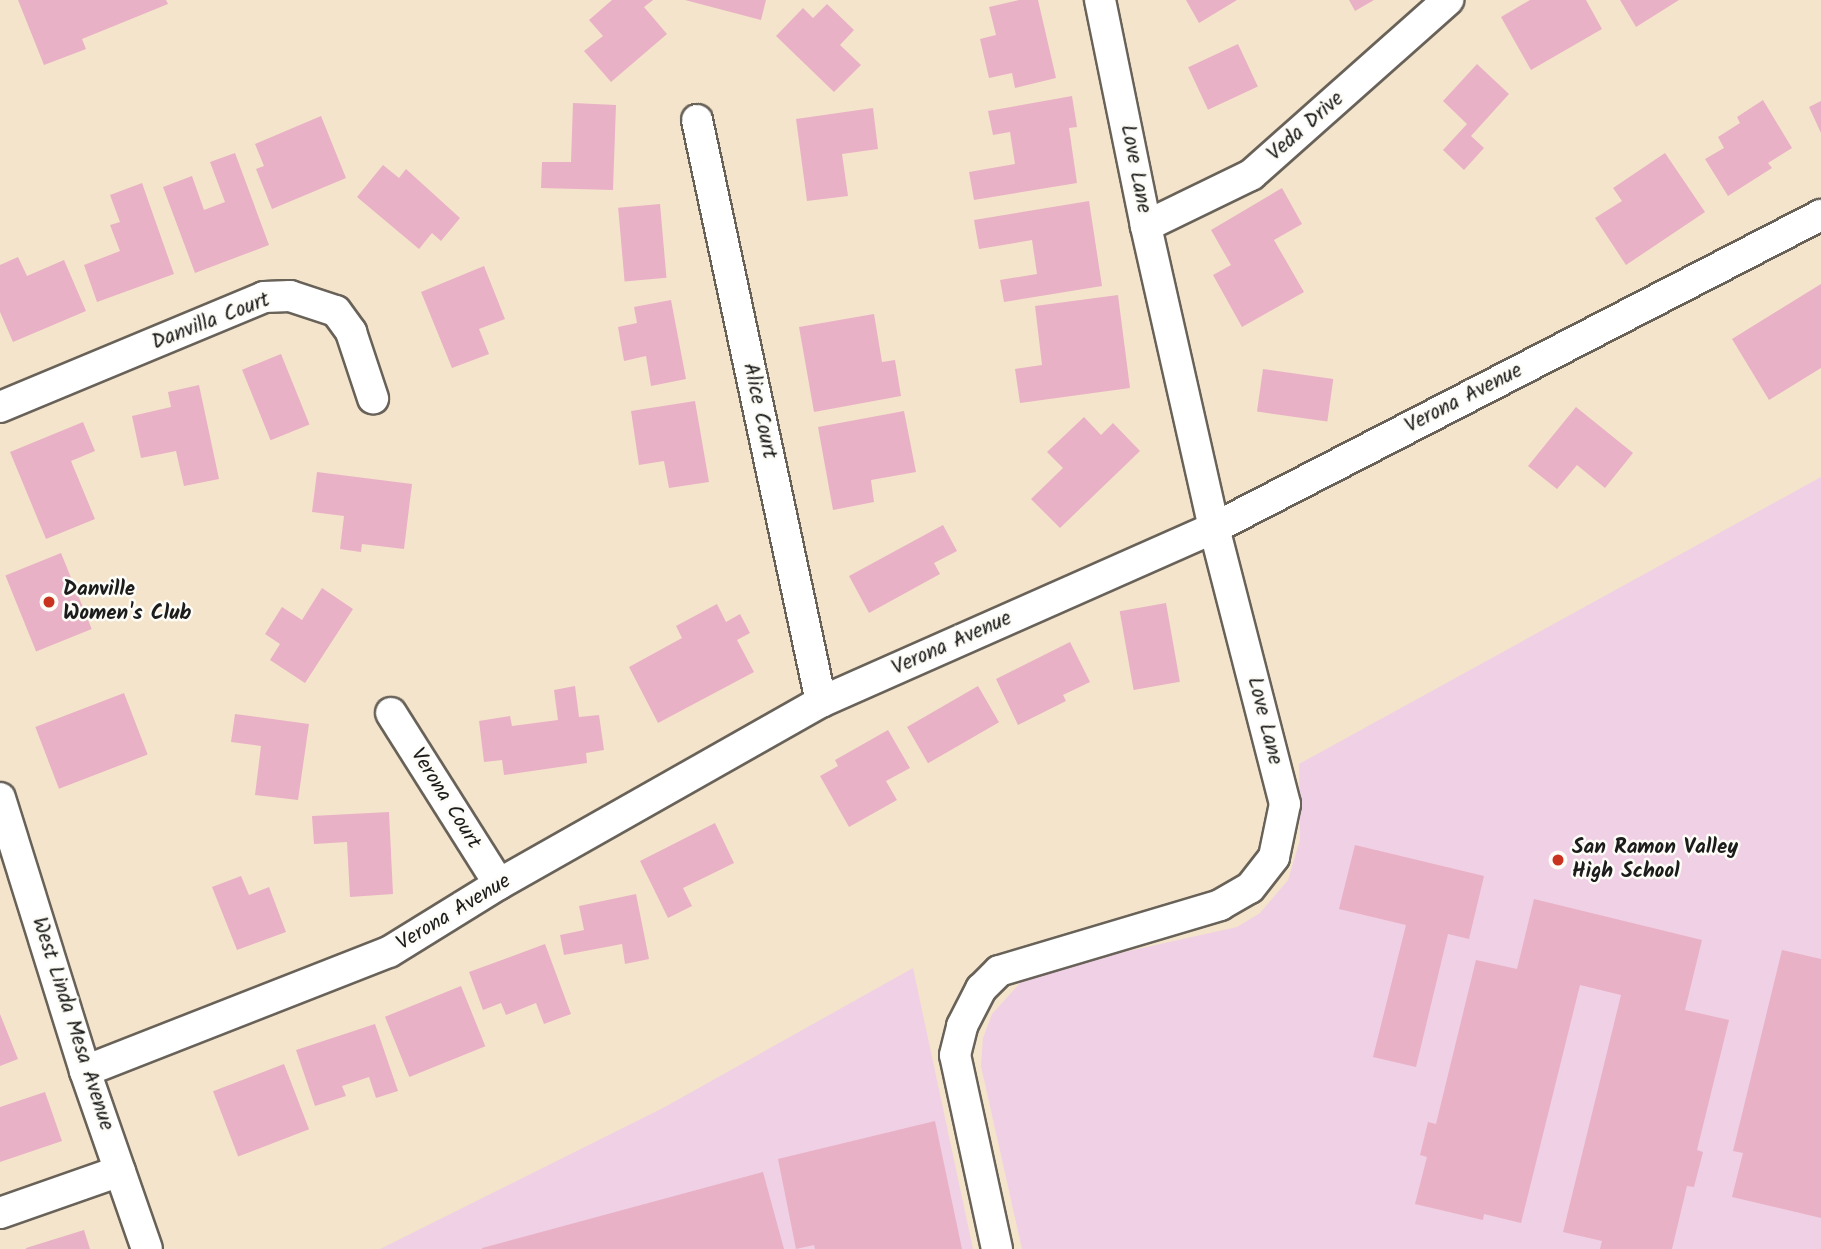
<!DOCTYPE html>
<html>
<head>
<meta charset="utf-8">
<style>
  body { margin:0 }
  #map { position:relative; width:1821px; height:1249px; overflow:hidden; background:#f4e4cb; font-family:Kalam,sans-serif }
  div>[style] { position:absolute }
  .built>* { inset:0; background:#f0d0e4 }
  .building>* { inset:0; background:#e9b1c6; transform-origin:0 0 }
  .roads { filter:drop-shadow(2px 0 #686259) drop-shadow(-2px 0 #686259) drop-shadow(0 2px #686259) drop-shadow(0 -2px #686259) }
  .minor>* { height:30px; margin:-15px; padding:0 15px; transform-origin:15px; border-radius:15px; background:#fff }
  .dots>* { width:19px; height:19px; translate:-50% -50%; box-sizing:border-box; border:4px solid #fdfcf7; border-radius:50% }
  span { translate:-50% -50%; white-space:nowrap; text-align:center; line-height:1.15; -webkit-text-stroke:5px #fdfcf7; paint-order:stroke }
  .street-label { font-size:21px; color:#1c1c1c }
  .poi-label { font-size:21px; color:#1c1c1c; font-weight:700 }
  .left { translate:0 -50%; text-align:left }
</style>
</head>
<body>
<div id="map">
  <div class="built">
    <div style="clip-path:polygon(1821px 477px,1821px 1249px,1022px 1249px,981px 1066px,983px 1038px,992px 1014px,1029px 973px,1237px 927px,1260px 913px,1288px 880px,1300px 840px,1299px 764px)"></div>
    <div style="clip-path:polygon(913px 968px,973px 1249px,380px 1249px,663px 1108px)"></div>
  </div>
  <div class="building">
    <div style="clip-path:polygon(18px 0,166px 0,168px 4px,82px 39px,86px 49px,44px 65px)"></div>
    <div style="clip-path:polygon(612px 0,653px 0,644px 7px,667px 34px,611px 82px,584px 51px,603px 36px,589px 20px)"></div>
    <div style="clip-path:polygon(685px 0,766px 0,761px 20px)"></div>
    <div style="clip-path:polygon(1019px 0,1038px 0,1056px 78px,1015px 88px,1012px 73px,989px 78px,980px 39px,996px 35px,989px 7px)"></div>
    <div style="clip-path:polygon(1186px 0,1237px 0,1199px 23px)"></div>
    <div style="clip-path:polygon(1349px 0,1374px 0,1355px 11px)"></div>
    <div style="clip-path:polygon(1530px 0,1586px 0,1602px 29px,1531px 70px,1501px 17px)"></div>
    <div style="clip-path:polygon(1620px 0,1679px 0,1636px 27px)"></div>
    <div style="clip-path:polygon(827px 4px,854px 30px,840px 45px,861px 65px,834px 92px,776px 36px,803px 8px,813px 18px)"></div>
    <div style="left:1238px;top:44px;width:47px;height:55px;rotate:65deg"></div>
    <div style="clip-path:polygon(1477px 64px,1509px 94px,1471px 136px,1484px 148px,1464px 170px,1443px 150px,1467px 124px,1443px 101px)"></div>
    <div style="clip-path:polygon(1072px 96px,1077px 127px,1069px 128px,1077px 183px,974px 200px,969px 172px,1015px 164px,1010px 132px,993px 135px,988px 111px)"></div>
    <div style="clip-path:polygon(1763px 100px,1792px 148px,1768px 163px,1772px 168px,1728px 196px,1705px 159px,1724px 148px,1718px 137px,1740px 123px,1737px 117px)"></div>
    <div style="clip-path:polygon(1821px 101px,1821px 133px,1809px 107px)"></div>
    <div style="clip-path:polygon(573px 103px,616px 105px,613px 190px,541px 188px,542px 162px,571px 162px)"></div>
    <div style="clip-path:polygon(873px 108px,878px 149px,842px 154px,848px 196px,807px 201px,796px 119px)"></div>
    <div style="clip-path:polygon(321px 116px,346px 178px,272px 209px,256px 169px,264px 166px,255px 144px)"></div>
    <div style="clip-path:polygon(235px 153px,269px 245px,195px 273px,163px 187px,192px 176px,204px 210px,225px 202px,210px 162px)"></div>
    <div style="clip-path:polygon(1665px 153px,1705px 212px,1626px 265px,1595px 218px,1622px 201px,1613px 188px)"></div>
    <div style="clip-path:polygon(383px 165px,399px 178px,406px 169px,460px 218px,441px 241px,432px 233px,419px 249px,357px 197px)"></div>
    <div style="clip-path:polygon(142px 183px,174px 274px,97px 302px,84px 265px,120px 251px,110px 225px,120px 222px,110px 195px)"></div>
    <div style="clip-path:polygon(1282px 188px,1302px 224px,1274px 240px,1304px 292px,1242px 327px,1213px 275px,1231px 265px,1211px 230px)"></div>
    <div style="clip-path:polygon(1089px 201px,1102px 286px,1004px 302px,1000px 280px,1037px 274px,1032px 240px,979px 249px,974px 220px)"></div>
    <div style="left:660px;top:204px;width:74px;height:42px;rotate:85deg"></div>
    <div style="clip-path:polygon(18px 257px,27px 276px,64px 260px,86px 311px,13px 342px,0 312px,0 265px)"></div>
    <div style="clip-path:polygon(484px 266px,505px 319px,479px 329px,489px 354px,452px 368px,421px 292px)"></div>
    <div style="clip-path:polygon(1821px 284px,1821px 368px,1769px 400px,1732px 339px)"></div>
    <div style="clip-path:polygon(1118px 295px,1130px 388px,1020px 403px,1015px 369px,1042px 365px,1035px 306px)"></div>
    <div style="clip-path:polygon(671px 300px,686px 379px,651px 386px,646px 356px,624px 361px,618px 327px,637px 323px,634px 307px)"></div>
    <div style="clip-path:polygon(874px 314px,882px 362px,895px 360px,901px 396px,814px 412px,799px 327px)"></div>
    <div style="left:281px;top:354px;width:76px;height:42px;rotate:68deg"></div>
    <div style="left:1263px;top:369px;width:71px;height:43px;rotate:8deg"></div>
    <div style="clip-path:polygon(199px 385px,219px 479px,184px 486px,176px 451px,141px 458px,132px 416px,171px 407px,168px 392px)"></div>
    <div style="clip-path:polygon(695px 401px,709px 482px,669px 488px,664px 461px,639px 465px,631px 411px)"></div>
    <div style="clip-path:polygon(1576px 407px,1633px 453px,1605px 488px,1577px 465px,1557px 489px,1528px 466px)"></div>
    <div style="clip-path:polygon(904px 411px,916px 472px,871px 480px,874px 502px,833px 510px,818px 427px)"></div>
    <div style="clip-path:polygon(1084px 417px,1101px 435px,1113px 423px,1140px 451px,1060px 528px,1031px 499px,1063px 468px,1047px 452px)"></div>
    <div style="clip-path:polygon(83px 422px,95px 451px,71px 461px,95px 519px,46px 539px,10px 452px)"></div>
    <div style="clip-path:polygon(317px 472px,412px 484px,404px 549px,362px 544px,361px 552px,340px 549px,344px 516px,312px 512px)"></div>
    <div style="clip-path:polygon(943px 525px,957px 551px,934px 563px,940px 574px,869px 613px,849px 576px)"></div>
    <div style="left:61px;top:553px;width:82px;height:60px;rotate:68deg"></div>
    <div style="clip-path:polygon(322px 588px,353px 609px,305px 683px,270px 660px,280px 644px,265px 634px,282px 607px,302px 620px)"></div>
    <div style="left:1166px;top:603px;width:80px;height:47px;rotate:80deg"></div>
    <div style="clip-path:polygon(717px 604px,726px 622px,740px 614px,750px 633px,737px 640px,754px 672px,658px 723px,629px 667px,682px 638px,676px 626px)"></div>
    <div style="clip-path:polygon(1070px 642px,1090px 682px,1063px 695px,1066px 701px,1018px 725px,996px 679px)"></div>
    <div style="clip-path:polygon(575px 686px,579px 717px,599px 715px,604px 750px,586px 753px,587px 763px,504px 775px,502px 760px,484px 762px,479px 721px,510px 716px,512px 726px,558px 720px,554px 690px)"></div>
    <div style="left:978px;top:686px;width:42px;height:82px;rotate:60deg"></div>
    <div style="left:124px;top:693px;width:66px;height:95px;rotate:69deg"></div>
    <div style="clip-path:polygon(235px 714px,309px 724px,298px 800px,255px 795px,261px 746px,231px 742px)"></div>
    <div style="clip-path:polygon(888px 730px,910px 768px,886px 781px,897px 800px,849px 827px,820px 776px,838px 766px,835px 760px)"></div>
    <div style="clip-path:polygon(389px 812px,393px 894px,350px 897px,347px 842px,314px 844px,312px 816px)"></div>
    <div style="clip-path:polygon(715px 823px,734px 863px,683px 888px,692px 906px,668px 918px,640px 861px)"></div>
    <div style="clip-path:polygon(1355px 845px,1484px 876px,1469px 939px,1448px 934px,1416px 1067px,1373px 1057px,1406px 925px,1339px 909px)"></div>
    <div style="clip-path:polygon(241px 876px,249px 895px,269px 887px,286px 932px,237px 950px,212px 887px)"></div>
    <div style="clip-path:polygon(636px 894px,649px 959px,625px 964px,622px 944px,564px 955px,560px 935px,584px 930px,579px 906px)"></div>
    <div style="clip-path:polygon(1534px 899px,1702px 940px,1685px 1010px,1729px 1020px,1697px 1150px,1703px 1152px,1694px 1187px,1687px 1186px,1672px 1249px,1600px 1249px,1602px 1241px,1563px 1232px,1621px 995px,1580px 985px,1521px 1223px,1484px 1214px,1483px 1220px,1415px 1204px,1427px 1157px,1420px 1155px,1428px 1122px,1436px 1124px,1476px 960px,1517px 969px)"></div>
    <div style="clip-path:polygon(545px 944px,571px 1014px,544px 1024px,536px 1003px,506px 1015px,501px 1003px,483px 1010px,469px 972px)"></div>
    <div style="clip-path:polygon(1782px 950px,1821px 959px,1821px 1218px,1732px 1197px,1743px 1153px,1733px 1151px)"></div>
    <div style="left:461px;top:986px;width:65px;height:82px;rotate:68deg"></div>
    <div style="clip-path:polygon(0 1014px,18px 1059px,0 1066px)"></div>
    <div style="clip-path:polygon(375px 1024px,398px 1091px,376px 1098px,369px 1077px,342px 1086px,346px 1096px,315px 1106px,296px 1050px)"></div>
    <div style="left:284px;top:1064px;width:70px;height:76px;rotate:69deg"></div>
    <div style="clip-path:polygon(45px 1092px,62px 1141px,0 1162px,0 1107px)"></div>
    <div style="clip-path:polygon(935px 1121px,962px 1249px,815px 1249px,814px 1245px,796px 1249px,778px 1159px)"></div>
    <div style="clip-path:polygon(763px 1172px,784px 1249px,482px 1249px,482px 1248px)"></div>
    <div style="clip-path:polygon(84px 1230px,90px 1249px,26px 1249px,26px 1248px)"></div>
  </div>
  <div class="roads">
    <div class="minor">
      <div style="left:697px;top:120px;width:595px;rotate:77.97deg"></div>
      <div style="left:1146px;top:226px;width:117px;rotate:-25.9deg"></div>
      <div style="left:1251px;top:175px;width:264px;rotate:-41.6deg"></div>
      <div style="left:0;top:407px;width:286px;rotate:-22.6deg"></div>
      <div style="left:264px;top:297px;width:26px;rotate:-2deg"></div>
      <div style="left:290px;top:296px;width:48px;rotate:18.1deg"></div>
      <div style="left:336px;top:311px;width:26px;rotate:54deg"></div>
      <div style="left:351px;top:332px;width:70px;rotate:71.6deg"></div>
      <div style="left:391px;top:713px;width:202px;rotate:57.7deg"></div>
      <div style="left:0;top:798px;width:286px;rotate:72.7deg"></div>
      <div style="left:85px;top:1071px;width:188px;rotate:70.8deg"></div>
      <div style="left:85px;top:1071px;width:326px;rotate:-21.4deg"></div>
      <div style="left:389px;top:952px;width:129px;rotate:-31.7deg"></div>
      <div style="left:499px;top:884px;width:370px;rotate:-29.5deg"></div>
      <div style="left:821px;top:702px;width:430px;rotate:-23.9deg"></div>
      <div style="left:1214px;top:528px;width:683px;rotate:-27.28deg"></div>
      <div style="left:0;top:1213px;width:127px;rotate:-19.3deg"></div>
      <div style="left:997px;top:1249px;width:198px;rotate:-102.2deg"></div>
      <div style="left:955px;top:1055px;width:30px;rotate:-76deg"></div>
      <div style="left:962px;top:1026px;width:42px;rotate:-62.8deg"></div>
      <div style="left:981px;top:989px;width:25px;rotate:-45deg"></div>
      <div style="left:999px;top:971px;width:231px;rotate:-16.6deg"></div>
      <div style="left:1220px;top:905px;width:34px;rotate:-30deg"></div>
      <div style="left:1250px;top:888px;width:39px;rotate:-52deg"></div>
      <div style="left:1274px;top:857px;width:54px;rotate:-78.3deg"></div>
      <div style="left:1285px;top:804px;width:285px;rotate:-104.4deg"></div>
      <div style="left:1214px;top:528px;width:310px;rotate:-102.7deg"></div>
      <div style="left:1146px;top:226px;width:231px;rotate:-101.5deg"></div>
    </div>
  </div>
  <div class="dots">
    <div style="left:49px;top:602px;background:#c8321e"></div>
    <div style="left:1558px;top:860px;background:#c8321e"></div>
  </div>
  <div class="street-label">
    <span style="left:1306px;top:127px;rotate:-41deg">Veda Drive</span>
    <span style="left:1135px;top:169px;rotate:79deg">Love Lane</span>
    <span style="left:211px;top:322px;rotate:-21deg">Danvilla Court</span>
    <span style="left:1464px;top:399px;rotate:-27deg">Verona Avenue</span>
    <span style="left:759px;top:411px;rotate:78deg">Alice Court</span>
    <span style="left:952px;top:644px;rotate:-24deg">Verona Avenue</span>
    <span style="left:1264px;top:721px;rotate:76deg">Love Lane</span>
    <span style="left:445px;top:799px;rotate:58deg">Verona Court</span>
    <span style="left:454px;top:913px;rotate:-31deg">Verona Avenue</span>
    <span style="left:72px;top:1024px;rotate:72deg">West Linda Mesa Avenue</span>
  </div>
  <div class="poi-label">
    <span class="left" style="left:63px;top:602px">Danville<br>Women's Club</span>
    <span class="left" style="left:1572px;top:860px">San Ramon Valley<br>High School</span>
  </div>
</div>
</body>
</html>
